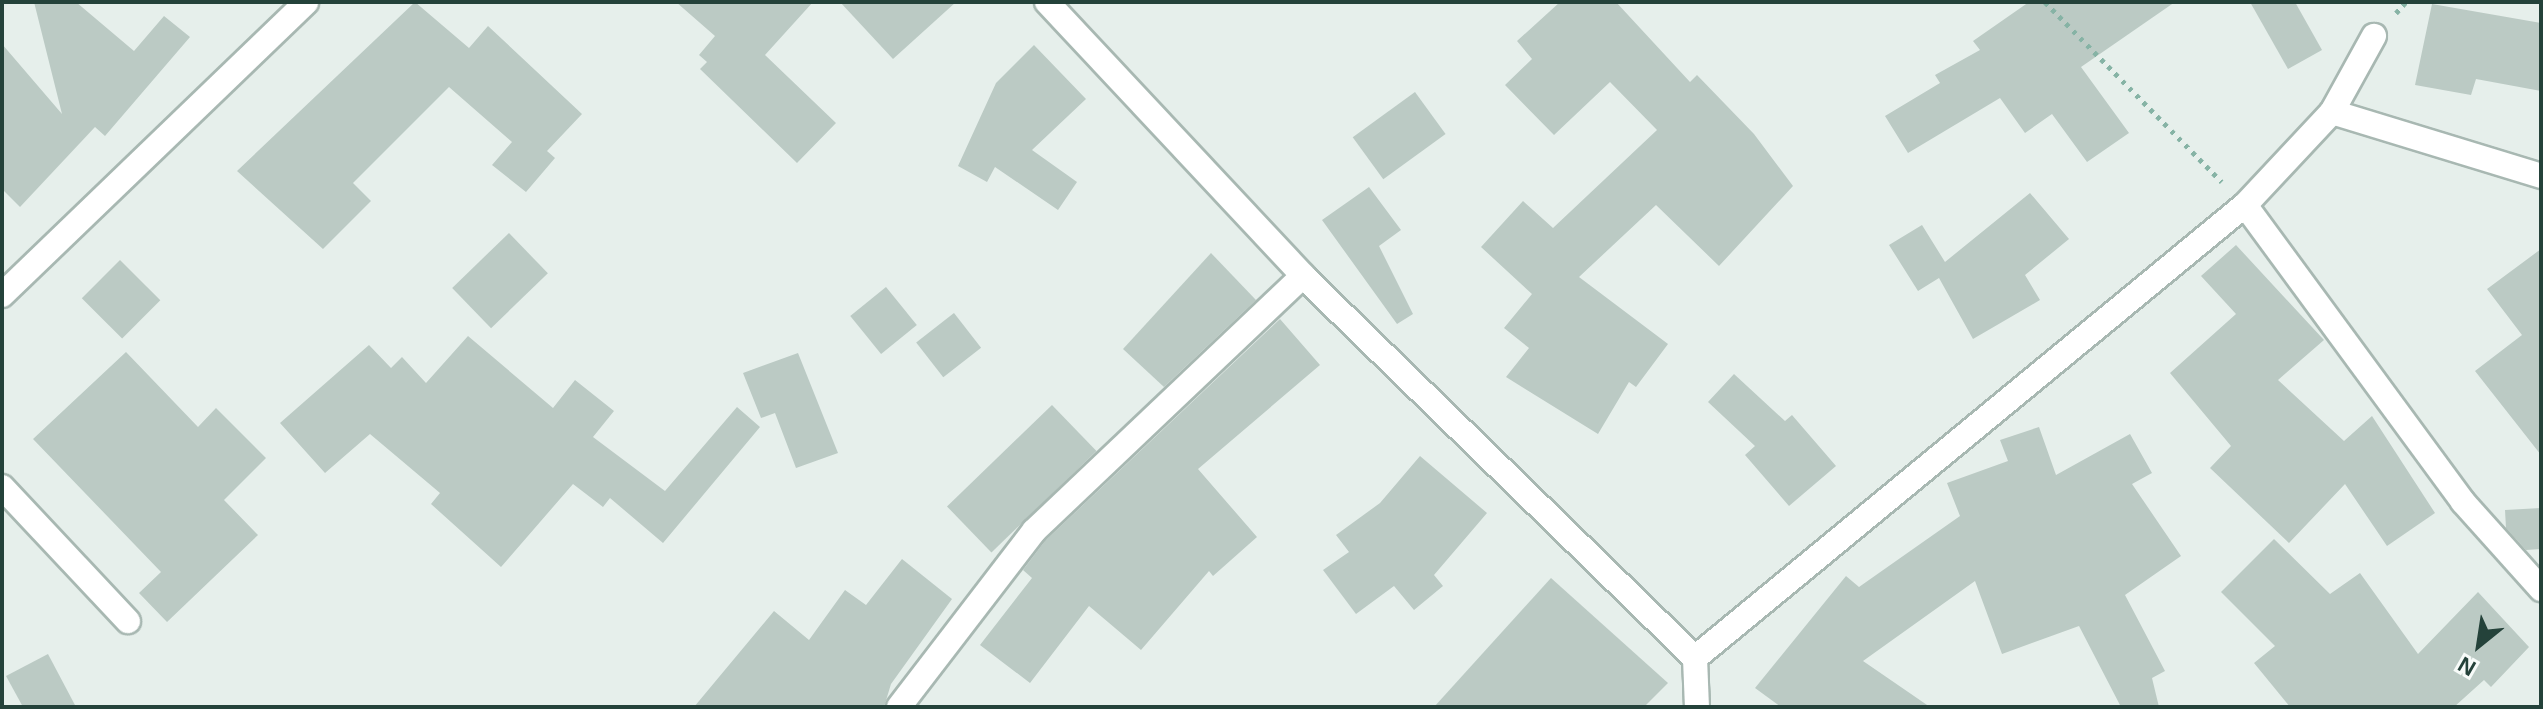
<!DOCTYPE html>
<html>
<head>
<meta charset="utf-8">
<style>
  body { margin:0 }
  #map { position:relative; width:2543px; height:709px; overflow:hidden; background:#e6efeb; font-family:Helvetica,sans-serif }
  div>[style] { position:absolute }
  .building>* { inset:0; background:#bbcac4; transform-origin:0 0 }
  .path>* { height:5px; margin-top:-2.5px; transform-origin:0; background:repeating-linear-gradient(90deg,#86b3a5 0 4px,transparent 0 10px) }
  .roads { filter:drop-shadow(2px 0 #a8b8b2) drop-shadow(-2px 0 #a8b8b2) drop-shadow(0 2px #a8b8b2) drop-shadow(0 -2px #a8b8b2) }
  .minor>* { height:24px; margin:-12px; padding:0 12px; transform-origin:12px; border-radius:12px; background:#fff }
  span { translate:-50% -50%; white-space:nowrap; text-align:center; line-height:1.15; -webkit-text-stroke:6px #f7fbf9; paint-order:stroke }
  .frame { position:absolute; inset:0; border:4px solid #24423a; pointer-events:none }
  .north { position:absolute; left:2439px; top:605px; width:80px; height:80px; -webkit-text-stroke:6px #f7fbf9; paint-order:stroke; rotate:210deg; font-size:22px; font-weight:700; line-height:32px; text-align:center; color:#24423a }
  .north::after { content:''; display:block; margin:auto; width:28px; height:36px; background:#24423a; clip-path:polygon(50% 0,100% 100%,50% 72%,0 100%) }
</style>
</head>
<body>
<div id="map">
  <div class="building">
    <div style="clip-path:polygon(34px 2px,76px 2px,134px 51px,164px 16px,190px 37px,105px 136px,95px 127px,20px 207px,2px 189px,2px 44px,62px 114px)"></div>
    <div style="clip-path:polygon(415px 2px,469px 48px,488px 26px,582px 114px,547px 151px,555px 158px,526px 192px,492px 165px,512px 142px,449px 87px,353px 183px,371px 201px,323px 249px,237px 171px)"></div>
    <div style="clip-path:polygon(676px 2px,813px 2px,765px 55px,836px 123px,797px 163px,700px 69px,707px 62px,699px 55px,715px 36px)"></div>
    <div style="clip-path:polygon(840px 2px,956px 2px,893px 59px)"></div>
    <div style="clip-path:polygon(1560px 2px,1616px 2px,1690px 82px,1697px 75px,1754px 134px,1793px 186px,1719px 266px,1656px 205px,1579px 277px,1668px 344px,1636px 387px,1629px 382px,1598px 434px,1506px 377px,1529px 348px,1504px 328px,1532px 294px,1481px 247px,1523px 201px,1553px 228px,1657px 130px,1610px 82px,1554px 135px,1505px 85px,1532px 59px,1517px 41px)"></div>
    <div style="clip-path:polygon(2029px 2px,2175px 2px,2081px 67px,2129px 133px,2087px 162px,2052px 114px,2025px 133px,2000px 98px,1908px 153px,1885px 116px,1940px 83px,1935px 75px,1980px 50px,1973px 41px)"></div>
    <div style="clip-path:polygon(2250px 2px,2295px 2px,2322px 50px,2288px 69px)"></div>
    <div style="clip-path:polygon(2432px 4px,2541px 23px,2541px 91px,2476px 79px,2471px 95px,2415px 85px)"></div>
    <div style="clip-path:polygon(1034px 45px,1086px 99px,1032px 150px,1077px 182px,1058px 210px,995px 167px,987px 182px,958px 166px,996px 83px)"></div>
    <div style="left:1415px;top:92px;width:52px;height:77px;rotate:54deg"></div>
    <div style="clip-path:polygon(1369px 187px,1401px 230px,1379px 246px,1413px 314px,1397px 324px,1322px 220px)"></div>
    <div style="clip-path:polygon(2030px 193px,2069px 239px,2025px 275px,2040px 300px,1973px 339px,1939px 278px,1918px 291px,1889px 245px,1922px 225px,1945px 262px)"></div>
    <div style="left:509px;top:233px;width:56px;height:79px;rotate:46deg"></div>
    <div style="clip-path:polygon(2236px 245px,2324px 340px,2278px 380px,2344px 441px,2372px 416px,2435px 513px,2387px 546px,2345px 484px,2289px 543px,2210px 468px,2231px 446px,2170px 373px,2236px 314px,2201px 276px)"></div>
    <div style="clip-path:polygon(2541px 249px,2541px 455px,2475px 371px,2522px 335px,2487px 289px)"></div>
    <div style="clip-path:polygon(1211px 253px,1256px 300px,1164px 387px,1123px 349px)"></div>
    <div style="left:120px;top:260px;width:57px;height:54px;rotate:45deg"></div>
    <div style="left:886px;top:287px;width:49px;height:46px;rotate:51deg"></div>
    <div style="left:954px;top:313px;width:44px;height:48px;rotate:52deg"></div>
    <div style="clip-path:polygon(1280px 319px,1320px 365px,1198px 469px,1257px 537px,1213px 576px,1209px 571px,1141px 650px,1089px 606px,1030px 683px,980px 645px,1032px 578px,1023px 570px,1045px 541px)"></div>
    <div style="clip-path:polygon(468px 336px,553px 408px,575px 380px,614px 411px,593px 437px,665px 491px,737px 407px,760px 427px,663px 543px,610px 498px,603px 507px,573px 484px,501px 567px,431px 504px,440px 493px,370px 434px,325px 473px,280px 423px,369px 345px,391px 368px,402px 357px,426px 383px)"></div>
    <div style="clip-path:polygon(126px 352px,198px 427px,216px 408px,266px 458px,224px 500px,258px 535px,167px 622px,139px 593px,161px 572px,33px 439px)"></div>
    <div style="clip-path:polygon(798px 353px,838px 453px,796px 468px,775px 413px,761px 418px,743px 373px)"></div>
    <div style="clip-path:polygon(1734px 374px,1785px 421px,1792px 415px,1836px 466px,1789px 506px,1745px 455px,1755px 446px,1708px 402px)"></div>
    <div style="left:1052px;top:405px;width:64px;height:146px;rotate:46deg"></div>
    <div style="clip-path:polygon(2039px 427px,2056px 475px,2130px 434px,2152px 473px,2132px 484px,2181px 556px,2125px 595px,2165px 671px,2152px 678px,2159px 707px,2121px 707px,2079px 626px,2002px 654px,1975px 581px,1863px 661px,1930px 707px,1781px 707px,1755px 688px,1846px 576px,1859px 587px,1960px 516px,1947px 483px,2008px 461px,2000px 440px)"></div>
    <div style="clip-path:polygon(1420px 456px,1487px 513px,1434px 575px,1443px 586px,1414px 610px,1394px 586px,1356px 614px,1323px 570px,1349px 552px,1336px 535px,1380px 503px)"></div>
    <div style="clip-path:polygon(2541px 508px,2541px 549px,2526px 550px,2506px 528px,2505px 510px)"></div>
    <div style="clip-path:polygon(2274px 539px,2330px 594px,2360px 573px,2418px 654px,2478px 592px,2529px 647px,2491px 687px,2484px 680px,2454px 707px,2290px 707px,2254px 663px,2275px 646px,2221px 592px)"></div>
    <div style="clip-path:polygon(902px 559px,952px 599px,891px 684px,884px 707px,694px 707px,774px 611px,809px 640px,845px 590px,866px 605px)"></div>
    <div style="clip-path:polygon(1551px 578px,1668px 683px,1644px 707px,1434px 707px)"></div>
    <div style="clip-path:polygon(48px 654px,76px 707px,23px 707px,6px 676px)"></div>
  </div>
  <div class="path">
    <div style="left:2045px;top:2px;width:252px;rotate:45.5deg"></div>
    <div style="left:2396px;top:13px;width:15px;rotate:-48deg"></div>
  </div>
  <div class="roads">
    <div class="minor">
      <div style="left:1047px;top:2px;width:375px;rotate:46.9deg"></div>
      <div style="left:1303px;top:276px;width:547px;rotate:44.26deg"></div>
      <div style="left:1695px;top:658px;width:713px;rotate:-39.48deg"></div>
      <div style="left:2245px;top:205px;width:127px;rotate:-46.9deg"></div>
      <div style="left:2332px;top:112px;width:87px;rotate:-61.1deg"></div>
      <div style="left:2332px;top:112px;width:219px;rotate:17deg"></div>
      <div style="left:2245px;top:205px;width:368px;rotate:53.7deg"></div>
      <div style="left:2463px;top:502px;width:117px;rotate:48.1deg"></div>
      <div style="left:2px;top:295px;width:422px;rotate:-43.9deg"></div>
      <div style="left:2px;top:487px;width:184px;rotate:46.8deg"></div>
      <div style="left:1695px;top:658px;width:49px;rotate:87.7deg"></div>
      <div style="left:899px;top:707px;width:222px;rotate:-52.5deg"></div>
      <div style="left:1034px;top:531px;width:371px;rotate:-43.5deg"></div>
    </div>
  </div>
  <div class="frame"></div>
  <div class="north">N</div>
</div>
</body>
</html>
